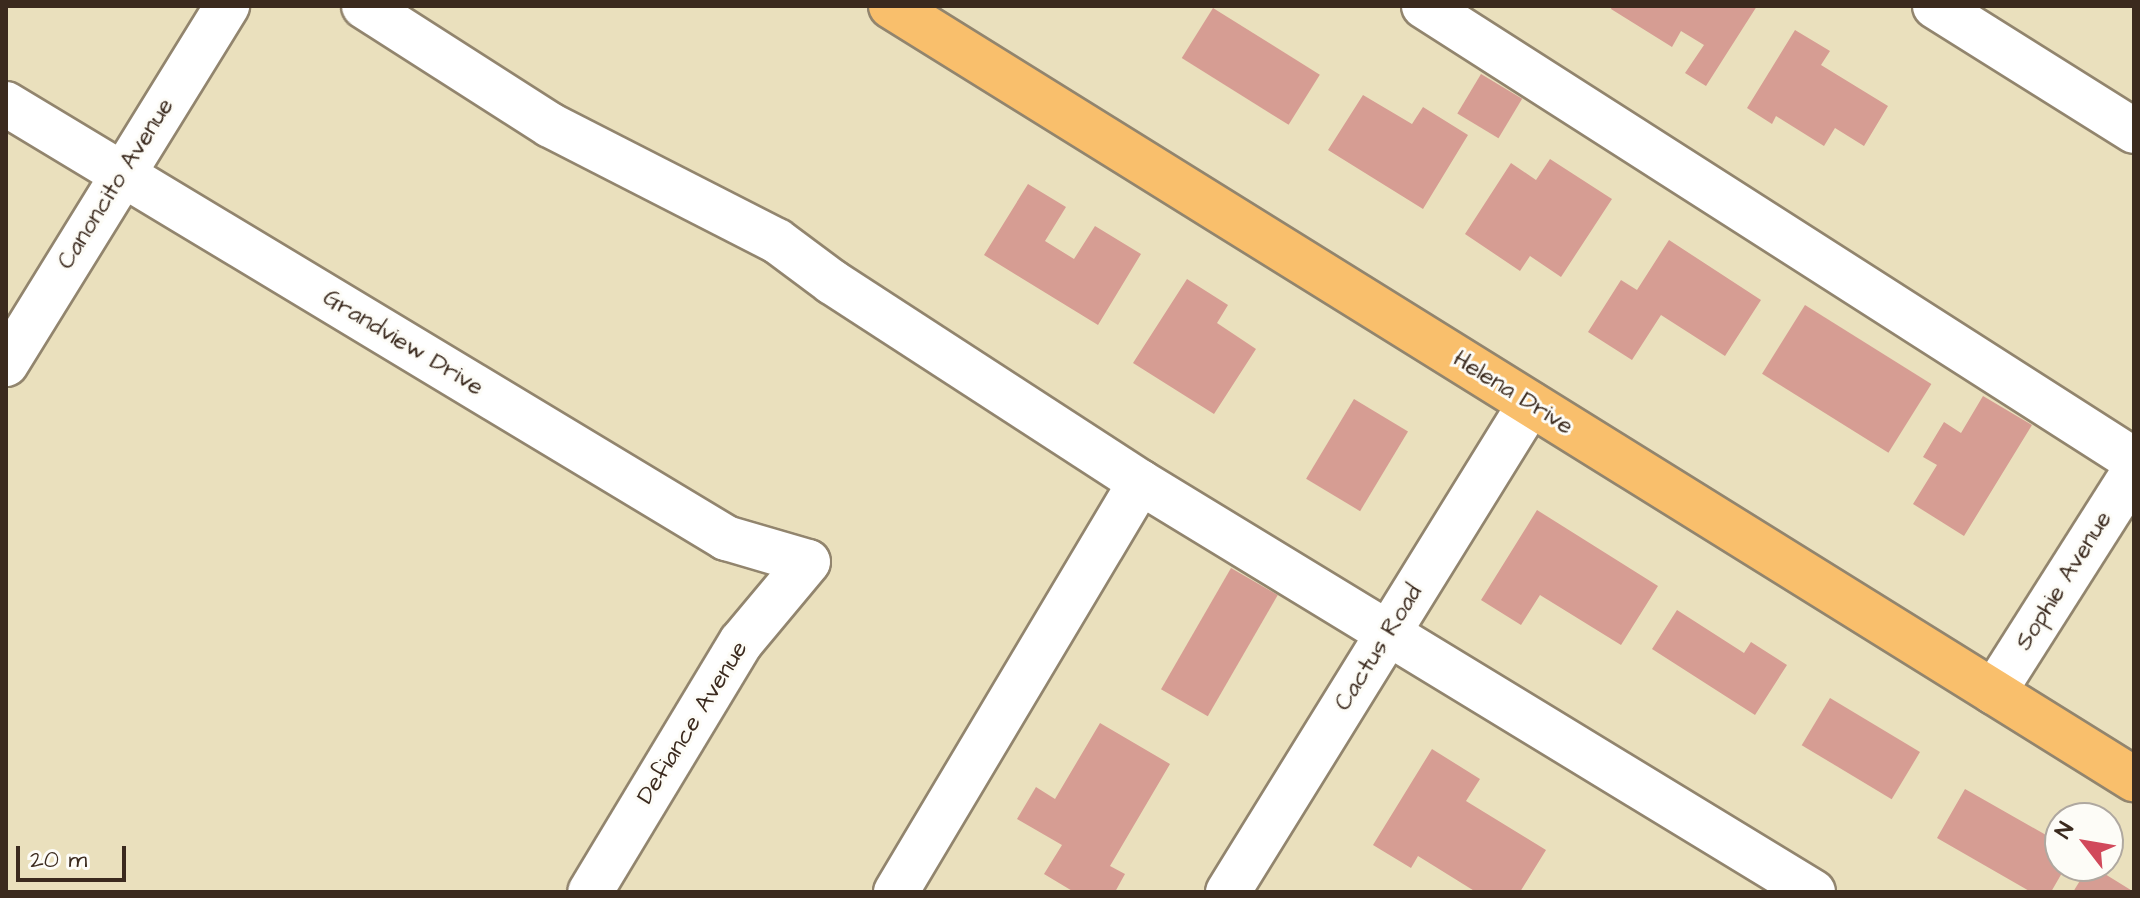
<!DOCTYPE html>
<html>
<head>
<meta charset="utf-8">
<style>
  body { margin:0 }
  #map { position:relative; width:2140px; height:898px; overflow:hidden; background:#eae0bd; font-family:"Architects Daughter",sans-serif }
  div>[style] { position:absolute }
  .building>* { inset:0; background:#d69d93; transform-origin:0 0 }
  .roads { filter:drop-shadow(2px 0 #92856e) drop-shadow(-2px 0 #92856e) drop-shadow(0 2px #92856e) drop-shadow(0 -2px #92856e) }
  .minor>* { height:44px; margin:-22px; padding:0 22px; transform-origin:22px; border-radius:22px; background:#fff }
  .major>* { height:44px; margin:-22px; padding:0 22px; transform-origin:22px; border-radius:22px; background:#f9bf6c }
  span { translate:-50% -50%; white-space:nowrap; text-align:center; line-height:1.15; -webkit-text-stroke:6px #fdfcf7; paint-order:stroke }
  .street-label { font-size:24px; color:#3b2a1e }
  .frame { position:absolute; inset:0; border:8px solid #3b2a1e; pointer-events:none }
  .north { position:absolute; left:2044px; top:802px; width:80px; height:80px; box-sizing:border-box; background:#fdfcf7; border:2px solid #afa8a0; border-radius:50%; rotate:301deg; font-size:22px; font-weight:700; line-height:32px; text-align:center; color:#3b2a1e }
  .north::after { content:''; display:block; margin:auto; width:28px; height:36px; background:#d1495b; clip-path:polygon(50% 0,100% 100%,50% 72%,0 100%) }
  .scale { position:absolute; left:16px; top:846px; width:110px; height:36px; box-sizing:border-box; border:4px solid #3b2a1e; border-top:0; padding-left:10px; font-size:24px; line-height:28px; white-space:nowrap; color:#3b2a1e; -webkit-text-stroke:6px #fdfcf7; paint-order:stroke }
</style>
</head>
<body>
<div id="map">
  <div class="building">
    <div style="clip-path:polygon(1612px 6px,1757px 6px,1706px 86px,1685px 73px,1704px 45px,1681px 31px,1672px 47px,1611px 9px)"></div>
    <div style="left:1213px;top:8px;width:126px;height:59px;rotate:32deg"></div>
    <div style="clip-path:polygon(1795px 30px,1830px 51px,1821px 65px,1888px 106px,1864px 146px,1835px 128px,1824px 146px,1776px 116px,1772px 124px,1747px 108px)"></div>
    <div style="left:1481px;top:74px;width:48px;height:46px;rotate:31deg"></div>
    <div style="clip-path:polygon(1363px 95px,1412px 124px,1423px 107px,1468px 135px,1423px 209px,1328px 150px)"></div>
    <div style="clip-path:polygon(1550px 159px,1612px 199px,1561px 277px,1530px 256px,1520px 271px,1465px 234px,1511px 163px,1536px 180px)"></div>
    <div style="clip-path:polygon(1028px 184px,1066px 207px,1045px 241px,1074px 259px,1095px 226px,1141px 254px,1098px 325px,984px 255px)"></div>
    <div style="clip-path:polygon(1669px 240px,1761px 300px,1725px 356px,1661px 315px,1632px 360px,1588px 332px,1621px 280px,1637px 290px)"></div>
    <div style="clip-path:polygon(1187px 279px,1228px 305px,1217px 323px,1256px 349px,1214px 414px,1133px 363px)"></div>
    <div style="left:1805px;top:305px;width:149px;height:81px;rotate:32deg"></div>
    <div style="clip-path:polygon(1983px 396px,2032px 425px,1964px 536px,1913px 504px,1937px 465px,1923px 457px,1944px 422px,1961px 433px)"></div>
    <div style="left:1354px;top:399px;width:63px;height:93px;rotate:31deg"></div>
    <div style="clip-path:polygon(1537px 510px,1658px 586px,1621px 645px,1540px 595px,1521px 625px,1481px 600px)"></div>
    <div style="left:1231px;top:568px;width:54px;height:140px;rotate:30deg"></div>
    <div style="clip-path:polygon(1677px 610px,1744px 653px,1751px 642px,1787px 665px,1755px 715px,1652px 649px)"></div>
    <div style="left:1830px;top:698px;width:105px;height:55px;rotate:31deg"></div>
    <div style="clip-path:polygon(1100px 723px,1170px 764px,1110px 866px,1125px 874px,1115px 892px,1074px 892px,1044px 874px,1062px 845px,1017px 819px,1036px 787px,1055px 799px)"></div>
    <div style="clip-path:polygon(1432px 749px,1480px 779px,1466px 801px,1546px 850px,1520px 892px,1476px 892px,1418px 856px,1411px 868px,1373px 845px)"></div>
    <div style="clip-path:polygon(1965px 789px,2060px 843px,2060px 866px,2066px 866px,2051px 892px,2031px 892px,1937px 838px)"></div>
    <div style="clip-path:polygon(2089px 866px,2092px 866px,2134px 892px,2073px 892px)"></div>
  </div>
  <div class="roads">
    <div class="minor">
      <div style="left:364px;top:6px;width:221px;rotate:32.6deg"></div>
      <div style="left:550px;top:125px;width:255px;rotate:27.1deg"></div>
      <div style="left:777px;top:241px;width:69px;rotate:36.7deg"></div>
      <div style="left:832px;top:282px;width:367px;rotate:33deg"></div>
      <div style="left:1140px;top:482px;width:788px;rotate:31.35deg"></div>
      <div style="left:1424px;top:6px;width:843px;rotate:32.6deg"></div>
      <div style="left:1935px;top:6px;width:235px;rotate:32.1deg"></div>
      <div style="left:6px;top:104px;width:841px;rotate:31.08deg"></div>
      <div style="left:726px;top:538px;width:85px;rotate:16.3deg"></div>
      <div style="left:808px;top:562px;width:104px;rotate:129.9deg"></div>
      <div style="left:741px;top:642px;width:292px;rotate:121.1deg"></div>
      <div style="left:6px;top:364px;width:421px;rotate:-58.3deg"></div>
      <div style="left:1994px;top:692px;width:262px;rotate:-57.6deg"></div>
      <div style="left:896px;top:892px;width:477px;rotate:-59.2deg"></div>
      <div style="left:1228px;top:892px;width:574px;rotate:-58.25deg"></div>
    </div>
    <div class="major">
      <div style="left:891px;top:6px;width:1464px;rotate:31.88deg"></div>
    </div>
  </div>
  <div class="street-label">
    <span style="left:116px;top:184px;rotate:-58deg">Canoncito Avenue</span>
    <span style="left:403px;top:343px;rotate:31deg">Grandview Drive</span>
    <span style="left:1513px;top:393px;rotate:32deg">Helena Drive</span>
    <span style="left:2064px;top:581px;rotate:-58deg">Sophie Avenue</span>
    <span style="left:1379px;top:648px;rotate:-58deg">Cactus Road</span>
    <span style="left:693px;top:723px;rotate:-58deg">Defiance Avenue</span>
  </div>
  <div class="frame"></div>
  <div class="north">N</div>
  <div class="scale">20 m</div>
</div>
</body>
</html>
